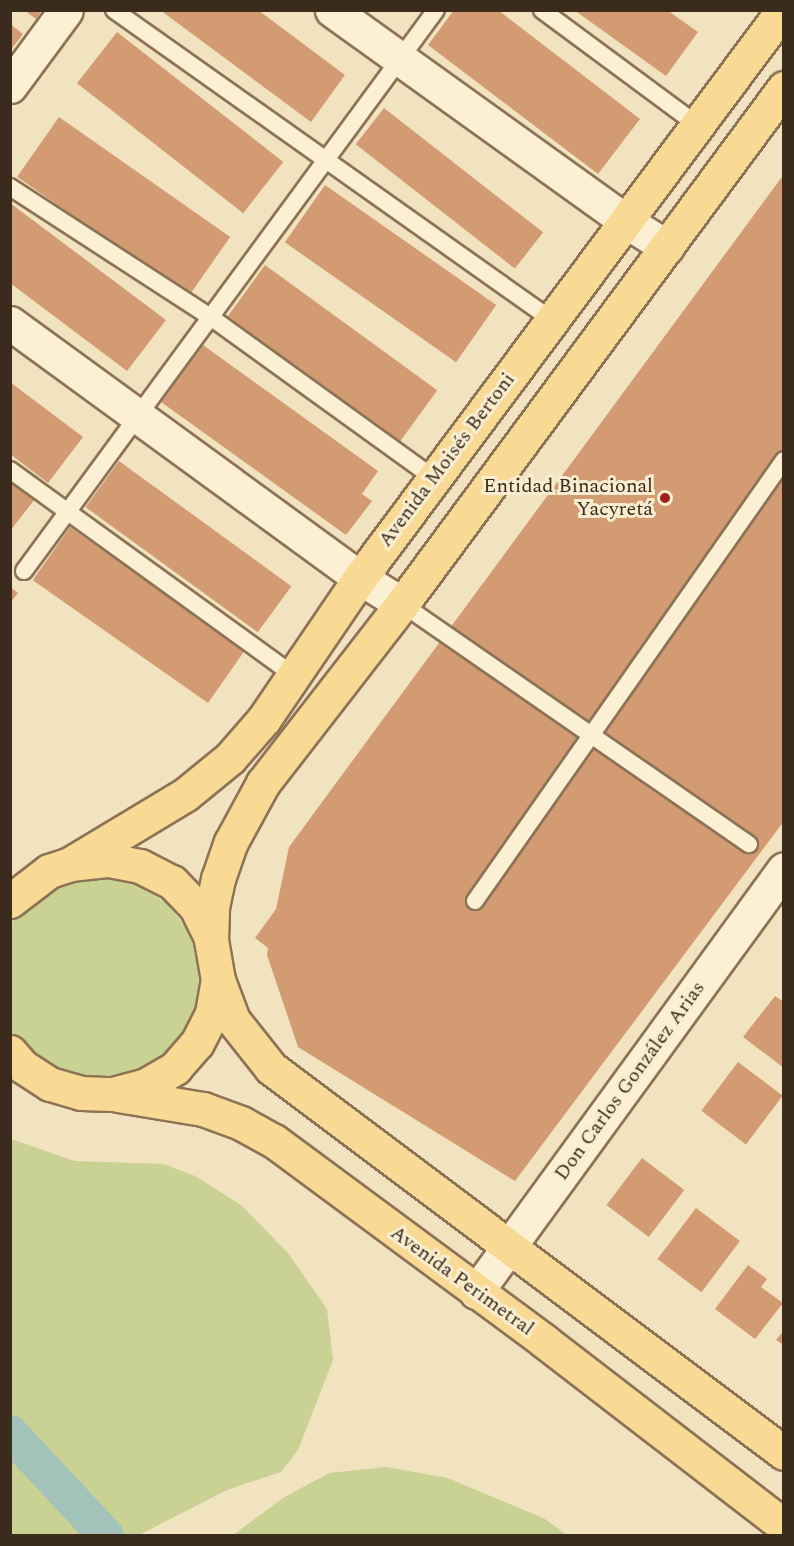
<!DOCTYPE html>
<html>
<head>
<meta charset="utf-8">
<style>
  body { margin:0 }
  #map { position:relative; width:794px; height:1546px; overflow:hidden; background:#f2e3c0; font-family:Spectral,serif }
  div>[style] { position:absolute }
  .green>* { inset:0; background:#c9d193 }
  .canal>* { height:36px; margin:-18px; padding:0 18px; transform-origin:18px; border-radius:18px; background:#a3c3ba }
  .building>* { inset:0; background:#d39b72; transform-origin:0 0 }
  .roads { filter:drop-shadow(2px 0 #8d7356) drop-shadow(-2px 0 #8d7356) drop-shadow(0 2px #8d7356) drop-shadow(0 -2px #8d7356) }
  .service>* { height:16px; margin:-8px; padding:0 8px; transform-origin:8px; border-radius:8px; background:#fcf0d4 }
  .minor>* { height:33px; margin:-16.5px; padding:0 16.5px; transform-origin:16.5px; border-radius:16.5px; background:#fcf0d4 }
  .primary>* { height:33px; margin:-16.5px; padding:0 16.5px; transform-origin:16.5px; border-radius:16.5px; background:#f9da94 }
  .dots>* { width:16px; height:16px; translate:-50% -50%; box-sizing:border-box; border:3px solid #f8edd0; border-radius:50% }
  span { translate:-50% -50%; white-space:nowrap; text-align:center; line-height:1.15; -webkit-text-stroke:6px #f8edd0; paint-order:stroke }
  .street-label { font-size:20px; color:#3b2b1c }
  .poi-label { font-size:20px; color:#3b2b1c }
  .right { translate:-100% -50%; text-align:right }
  .frame { position:absolute; inset:0; border:12px solid #3b2b1c; pointer-events:none }
</style>
</head>
<body>
<div id="map">
  <div class="green">
    <div style="clip-path:polygon(100px 877px,135px 884px,165px 902px,186px 927px,198px 958px,199px 990px,191px 1022px,172px 1049px,146px 1069px,115px 1080px,82px 1080px,51px 1071px,24px 1052px,11px 1033px,10px 924px,34px 898px,66px 881px)"></div>
    <div style="clip-path:polygon(11px 1139px,75px 1161px,164px 1164px,195px 1176px,241px 1205px,288px 1253px,327px 1309px,333px 1360px,298px 1450px,281px 1472px,227px 1490px,139px 1535px,11px 1535px)"></div>
    <div style="clip-path:polygon(386px 1467px,448px 1478px,545px 1519px,567px 1535px,233px 1535px,283px 1498px,329px 1473px)"></div>
  </div>
  <div class="canal">
    <div style="left:10px;top:1433px;width:141px;rotate:47deg"></div>
  </div>
  <div class="building">
    <div style="clip-path:polygon(24px 10px,42px 10px,36px 19px)"></div>
    <div style="clip-path:polygon(160px 10px,258px 10px,345px 75px,311px 122px)"></div>
    <div style="clip-path:polygon(454px 10px,498px 10px,640px 119px,598px 174px,428px 45px)"></div>
    <div style="clip-path:polygon(574px 10px,667px 10px,698px 32px,666px 76px)"></div>
    <div style="clip-path:polygon(10px 24px,23px 34px,10px 51px)"></div>
    <div style="left:117px;top:32px;width:211px;height:65px;rotate:38deg"></div>
    <div style="left:384px;top:108px;width:202px;height:46px;rotate:38deg"></div>
    <div style="left:59px;top:117px;width:209px;height:73px;rotate:35deg"></div>
    <div style="clip-path:polygon(784px 174px,784px 821px,515px 1181px,298px 1047px,267px 955px,268px 948px,255px 938px,276px 909px,289px 847px)"></div>
    <div style="left:325px;top:185px;width:209px;height:70px;rotate:35deg"></div>
    <div style="clip-path:polygon(10px 203px,166px 320px,127px 371px,10px 283px)"></div>
    <div style="left:265px;top:265px;width:213px;height:73px;rotate:36deg"></div>
    <div style="clip-path:polygon(203px 345px,378px 471px,362px 494px,372px 501px,346px 535px,161px 402px)"></div>
    <div style="clip-path:polygon(10px 382px,83px 437px,48px 483px,10px 454px)"></div>
    <div style="left:119px;top:461px;width:213px;height:57px;rotate:36deg"></div>
    <div style="clip-path:polygon(10px 481px,35px 499px,10px 531px)"></div>
    <div style="left:70px;top:527px;width:214px;height:65px;rotate:35deg"></div>
    <div style="clip-path:polygon(10px 587px,18px 593px,10px 603px)"></div>
    <div style="clip-path:polygon(775px 996px,784px 1002px,784px 1068px,743px 1037px)"></div>
    <div style="left:738px;top:1062px;width:56px;height:61px;rotate:37deg"></div>
    <div style="left:642px;top:1158px;width:53px;height:59px;rotate:37deg"></div>
    <div style="left:696px;top:1208px;width:55px;height:64px;rotate:37deg"></div>
    <div style="clip-path:polygon(748px 1265px,767px 1279px,761px 1287px,783px 1303px,755px 1339px,715px 1309px)"></div>
    <div style="clip-path:polygon(784px 1330px,784px 1345px,776px 1340px)"></div>
  </div>
  <div class="roads">
    <div class="service">
      <div style="left:114px;top:10px;width:537px;rotate:35.29deg"></div>
      <div style="left:542px;top:10px;width:195px;rotate:36.5deg"></div>
      <div style="left:10px;top:187px;width:237px;rotate:33deg"></div>
      <div style="left:209px;top:316px;width:277px;rotate:35.8deg"></div>
      <div style="left:10px;top:470px;width:353px;rotate:35.9deg"></div>
      <div style="left:24px;top:571px;width:696px;rotate:-53.71deg"></div>
      <div style="left:402px;top:604px;width:422px;rotate:34.7deg"></div>
      <div style="left:475px;top:901px;width:538px;rotate:-54.98deg"></div>
    </div>
    <div class="minor">
      <div style="left:332px;top:10px;width:363px;rotate:35.7deg"></div>
      <div style="left:627px;top:222px;width:47px;rotate:32deg"></div>
      <div style="left:10px;top:86px;width:94px;rotate:-53.6deg"></div>
      <div style="left:10px;top:323px;width:433px;rotate:36.1deg"></div>
      <div style="left:360px;top:578px;width:49px;rotate:31.8deg"></div>
      <div style="left:476px;top:1292px;width:523px;rotate:-53.94deg"></div>
    </div>
    <div class="primary">
      <div style="left:70px;top:864px;width:135px;rotate:-31.1deg"></div>
      <div style="left:186px;top:794px;width:57px;rotate:-39.3deg"></div>
      <div style="left:230px;top:758px;width:52px;rotate:-48.9deg"></div>
      <div style="left:264px;top:719px;width:171px;rotate:-55.8deg"></div>
      <div style="left:360px;top:578px;width:708px;rotate:-53.32deg"></div>
      <div style="left:10px;top:901px;width:49px;rotate:-37.6deg"></div>
      <div style="left:49px;top:871px;width:22px;rotate:-18deg"></div>
      <div style="left:70px;top:864px;width:39px;rotate:-6deg"></div>
      <div style="left:109px;top:860px;width:32px;rotate:11deg"></div>
      <div style="left:140px;top:866px;width:36px;rotate:27deg"></div>
      <div style="left:172px;top:882px;width:35px;rotate:46deg"></div>
      <div style="left:196px;top:907px;width:34px;rotate:64deg"></div>
      <div style="left:218px;top:980px;width:43px;rotate:69.4deg"></div>
      <div style="left:233px;top:1020px;width:61px;rotate:51.6deg"></div>
      <div style="left:271px;top:1068px;width:641px;rotate:36.89deg"></div>
      <div style="left:10px;top:1052px;width:18px;rotate:49deg"></div>
      <div style="left:22px;top:1066px;width:33px;rotate:33deg"></div>
      <div style="left:50px;top:1084px;width:32px;rotate:16deg"></div>
      <div style="left:81px;top:1093px;width:32px;rotate:2deg"></div>
      <div style="left:113px;top:1094px;width:34px;rotate:-15deg"></div>
      <div style="left:146px;top:1085px;width:34px;rotate:-30deg"></div>
      <div style="left:175px;top:1068px;width:33px;rotate:-49deg"></div>
      <div style="left:197px;top:1043px;width:34px;rotate:-63deg"></div>
      <div style="left:212px;top:1013px;width:34px;rotate:-80deg"></div>
      <div style="left:218px;top:980px;width:41px;rotate:-99.9deg"></div>
      <div style="left:211px;top:940px;width:33px;rotate:-88deg"></div>
      <div style="left:212px;top:907px;width:29px;rotate:-78deg"></div>
      <div style="left:218px;top:879px;width:39px;rotate:-71deg"></div>
      <div style="left:231px;top:842px;width:67px;rotate:-61.5deg"></div>
      <div style="left:263px;top:783px;width:227px;rotate:-52.2deg"></div>
      <div style="left:402px;top:604px;width:642px;rotate:-53.49deg"></div>
      <div style="left:118px;top:1095px;width:86px;rotate:9.4deg"></div>
      <div style="left:203px;top:1109px;width:40px;rotate:20.2deg"></div>
      <div style="left:241px;top:1123px;width:38px;rotate:29deg"></div>
      <div style="left:274px;top:1141px;width:336px;rotate:36.5deg"></div>
      <div style="left:544px;top:1341px;width:303px;rotate:37.6deg"></div>
    </div>
  </div>
  <div class="dots">
    <div style="left:665px;top:498px;background:#a12121"></div>
  </div>
  <div class="street-label">
    <span style="left:447px;top:460px;rotate:-53deg">Avenida Moisés Bertoni</span>
    <span style="left:630px;top:1081px;rotate:-54deg">Don Carlos González Arias</span>
    <span style="left:462px;top:1281px;rotate:36deg">Avenida Perimetral</span>
  </div>
  <div class="poi-label">
    <span class="right" style="left:653px;top:498px">Entidad Binacional<br>Yacyretá</span>
  </div>
  <div class="frame"></div>
</div>
</body>
</html>
